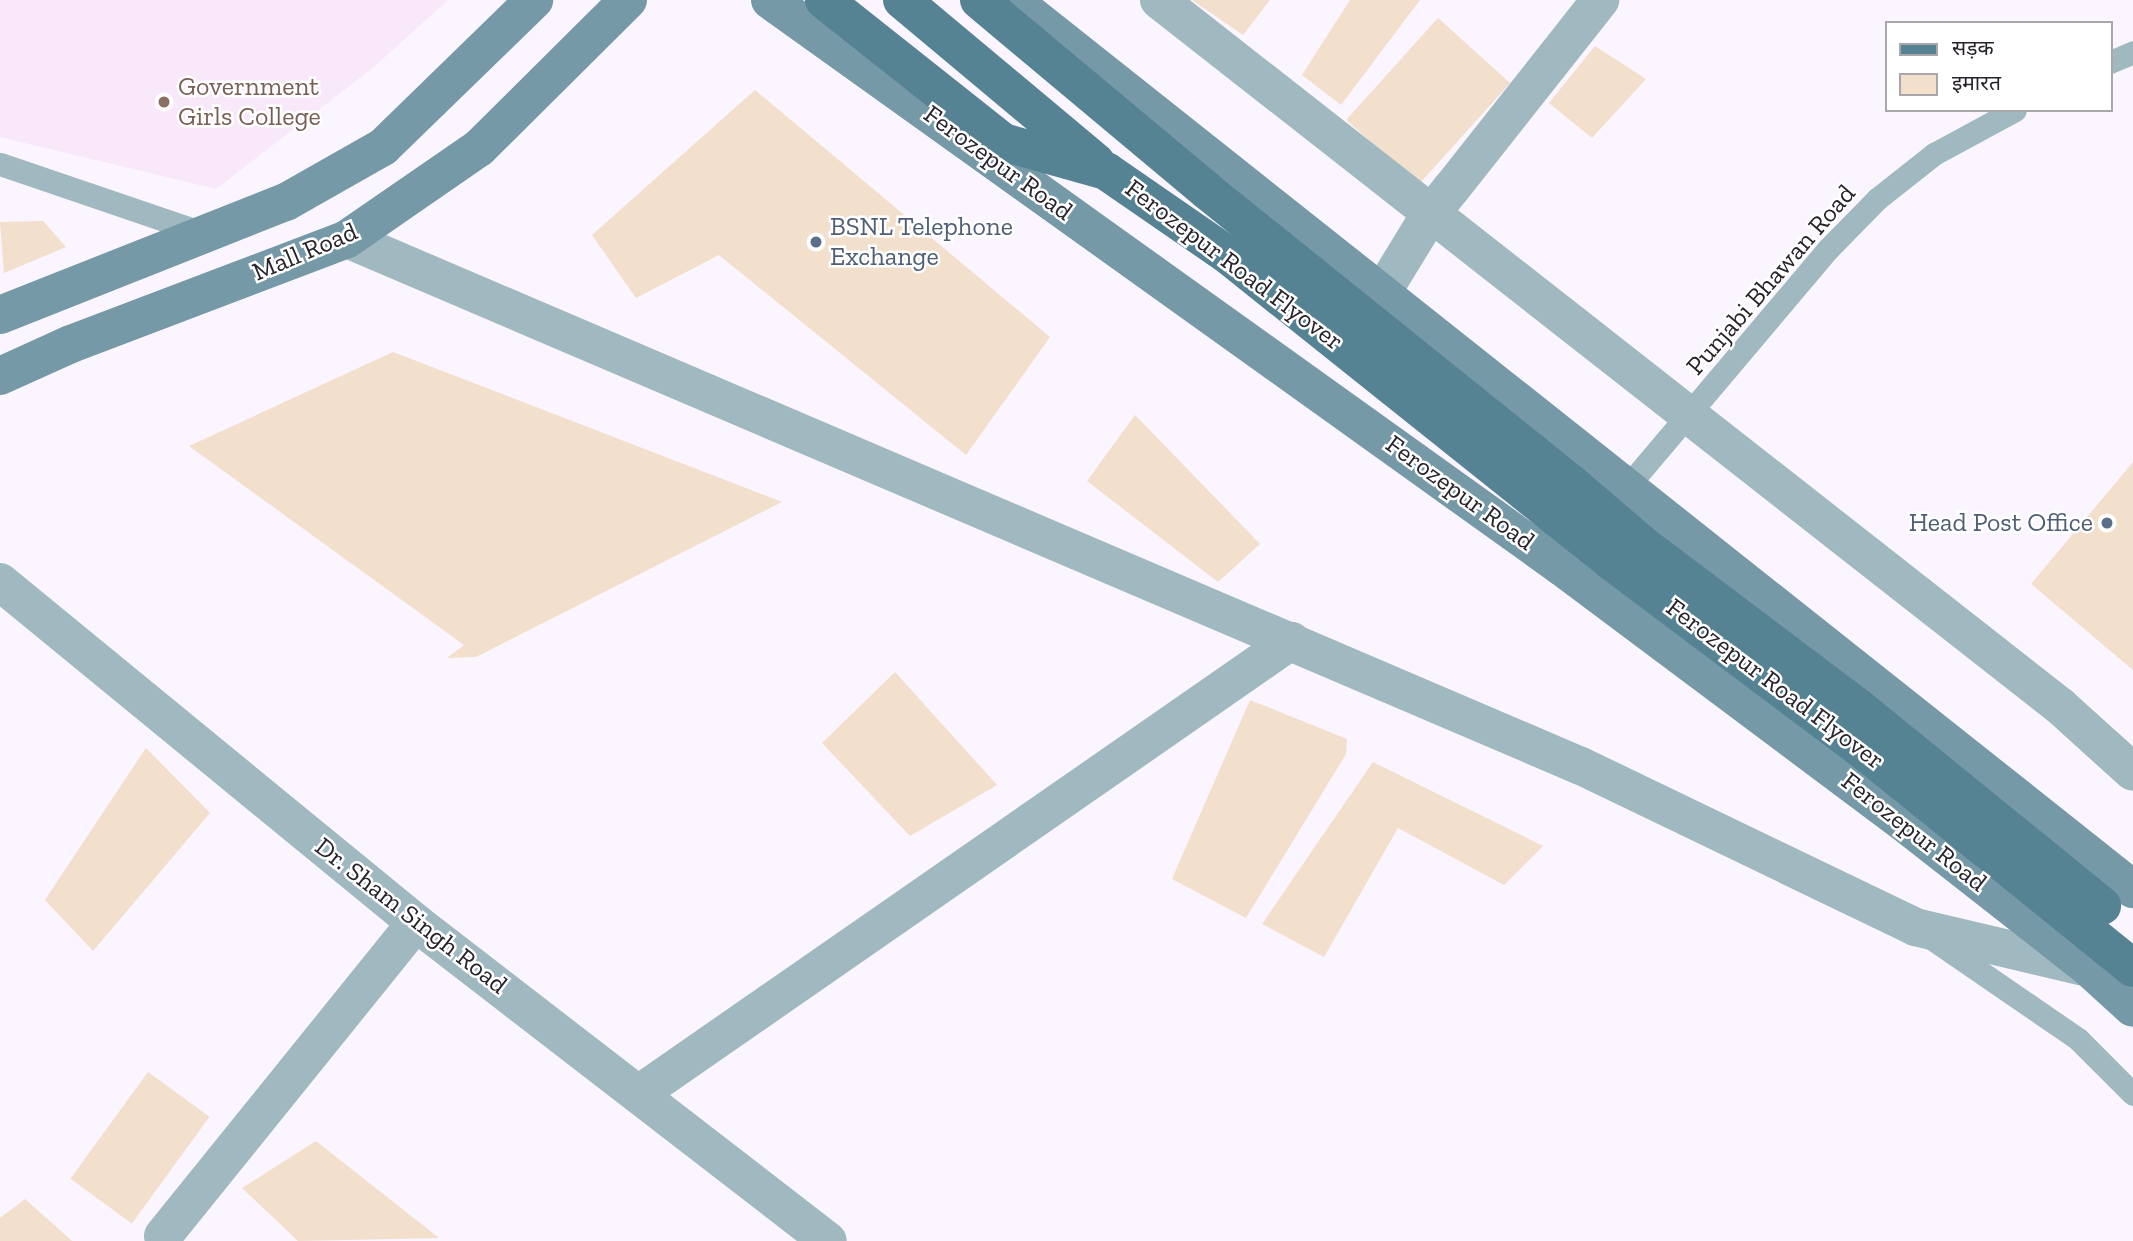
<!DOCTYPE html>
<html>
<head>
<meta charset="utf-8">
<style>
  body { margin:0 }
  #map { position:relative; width:2133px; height:1241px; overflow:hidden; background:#fbf5ff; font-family:"Zilla Slab","Noto Sans Devanagari",serif }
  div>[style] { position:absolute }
  .education>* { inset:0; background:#f8e8fa }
  .building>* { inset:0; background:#f2dfcc; transform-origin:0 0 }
  .service>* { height:23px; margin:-11.5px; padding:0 11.5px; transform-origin:11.5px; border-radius:11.5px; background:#a0b9c1 }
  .minor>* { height:38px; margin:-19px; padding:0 19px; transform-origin:19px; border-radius:19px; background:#a0b9c1 }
  .secondary>* { height:38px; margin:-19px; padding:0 19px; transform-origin:19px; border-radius:19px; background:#7599a6 }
  .primary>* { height:38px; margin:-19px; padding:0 19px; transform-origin:19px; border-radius:19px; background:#558393 }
  .minor-bridge>* { height:38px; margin:-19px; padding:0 19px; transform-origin:19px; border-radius:19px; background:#a0b9c1 }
  .primary-bridge>* { height:38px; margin:-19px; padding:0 19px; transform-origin:19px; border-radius:19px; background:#558393 }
  .dots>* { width:19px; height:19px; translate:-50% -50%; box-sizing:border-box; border:4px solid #fff; border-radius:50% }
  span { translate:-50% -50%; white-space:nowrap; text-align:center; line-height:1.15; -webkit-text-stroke:5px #fff; paint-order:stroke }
  .education-label { font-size:26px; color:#785e54 }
  .left { translate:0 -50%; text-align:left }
  .street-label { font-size:26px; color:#28232b }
  .service-label { font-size:26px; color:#4e5e75 }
  .right { translate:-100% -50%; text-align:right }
  .legend { position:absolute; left:1885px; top:21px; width:228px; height:91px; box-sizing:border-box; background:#fff; border:2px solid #a9a7aa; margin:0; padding:9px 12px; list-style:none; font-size:21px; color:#28232b }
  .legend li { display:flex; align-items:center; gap:14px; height:35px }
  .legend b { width:35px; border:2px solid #a9a7aa }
</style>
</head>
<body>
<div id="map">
  <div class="education">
    <div style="clip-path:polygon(0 0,448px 0,374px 67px,216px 189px,0 137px)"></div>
  </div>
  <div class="building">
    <div style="clip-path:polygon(1192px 0,1270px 0,1243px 35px)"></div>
    <div style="clip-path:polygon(1350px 0,1420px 0,1341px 105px,1302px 75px)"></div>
    <div style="left:1438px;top:18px;width:97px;height:137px;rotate:42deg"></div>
    <div style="clip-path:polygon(1595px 46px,1646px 79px,1592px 138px,1549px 103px)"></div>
    <div style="clip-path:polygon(755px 90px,1050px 337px,966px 455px,719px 255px,636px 298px,592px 235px)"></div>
    <div style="clip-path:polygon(43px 221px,66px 247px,4px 273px,0 222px)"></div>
    <div style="clip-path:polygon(393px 352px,782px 502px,476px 657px,447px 658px,464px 645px,189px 446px)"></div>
    <div style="clip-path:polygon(1135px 415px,1260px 544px,1218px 582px,1087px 481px)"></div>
    <div style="clip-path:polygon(2133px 462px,2133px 670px,2031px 584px)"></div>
    <div style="clip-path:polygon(895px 672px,997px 785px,910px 836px,822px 743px)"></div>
    <div style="clip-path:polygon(1250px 700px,1347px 739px,1346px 754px,1246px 918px,1172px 879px)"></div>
    <div style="clip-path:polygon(146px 748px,210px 813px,93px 951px,45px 900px)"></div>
    <div style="clip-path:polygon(1373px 762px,1543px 846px,1504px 885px,1398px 828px,1324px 957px,1262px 924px)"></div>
    <div style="left:148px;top:1072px;width:76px;height:132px;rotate:36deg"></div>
    <div style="clip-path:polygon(316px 1141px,439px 1238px,298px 1241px,242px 1188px)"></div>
    <div style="clip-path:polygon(25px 1199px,72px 1241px,0 1241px,0 1218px)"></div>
  </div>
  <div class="service">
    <div style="left:2110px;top:62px;width:25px;rotate:-23deg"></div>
    <div style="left:0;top:164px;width:218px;rotate:18.8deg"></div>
    <div style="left:1626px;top:488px;width:314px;rotate:-49.8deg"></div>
    <div style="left:1829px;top:248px;width:69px;rotate:-45.6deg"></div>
    <div style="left:1877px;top:199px;width:73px;rotate:-38.3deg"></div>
    <div style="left:1934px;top:154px;width:92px;rotate:-28.5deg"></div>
    <div style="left:1934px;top:940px;width:175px;rotate:34.5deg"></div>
    <div style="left:2078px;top:1039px;width:78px;rotate:45deg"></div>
  </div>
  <div class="minor">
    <div style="left:1159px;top:0;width:1145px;rotate:38.08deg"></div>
    <div style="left:2060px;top:706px;width:98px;rotate:42.1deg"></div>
    <div style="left:1451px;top:189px;width:241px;rotate:-51.7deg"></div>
    <div style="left:347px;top:239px;width:1342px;rotate:23.13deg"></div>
    <div style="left:1581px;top:766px;width:371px;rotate:25.7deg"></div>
    <div style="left:1915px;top:927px;width:179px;rotate:13.3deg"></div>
    <div style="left:1383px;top:291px;width:88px;rotate:-58.5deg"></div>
    <div style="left:0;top:582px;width:538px;rotate:39.34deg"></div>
    <div style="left:416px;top:923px;width:520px;rotate:37.66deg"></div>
    <div style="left:640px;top:1093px;width:793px;rotate:-34.77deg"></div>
    <div style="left:163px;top:1236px;width:402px;rotate:-51.1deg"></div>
  </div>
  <div class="secondary">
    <div style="left:770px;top:0;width:974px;rotate:35.6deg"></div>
    <div style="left:1562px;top:567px;width:437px;rotate:36.8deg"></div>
    <div style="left:1912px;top:829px;width:225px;rotate:38.1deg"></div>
    <div style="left:2089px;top:968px;width:59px;rotate:42.3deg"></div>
    <div style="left:1012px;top:0;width:1431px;rotate:38.42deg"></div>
    <div style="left:0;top:315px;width:308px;rotate:-21.6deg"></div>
    <div style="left:286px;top:202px;width:112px;rotate:-29.6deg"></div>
    <div style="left:383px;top:147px;width:211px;rotate:-44.2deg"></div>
    <div style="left:0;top:376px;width:78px;rotate:-24.3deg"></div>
    <div style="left:71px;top:344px;width:295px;rotate:-20.8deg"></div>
    <div style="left:347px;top:239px;width:160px;rotate:-34.6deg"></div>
    <div style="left:479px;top:148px;width:210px;rotate:-44.8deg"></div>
  </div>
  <div class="primary">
    <div style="left:824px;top:0;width:228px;rotate:38.4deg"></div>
    <div style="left:1003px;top:142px;width:107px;rotate:15.7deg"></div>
    <div style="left:1106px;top:171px;width:150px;rotate:34.6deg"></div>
    <div style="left:1229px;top:256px;width:420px;rotate:38.6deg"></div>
    <div style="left:902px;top:0;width:253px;rotate:39.9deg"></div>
    <div style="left:979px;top:0;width:296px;rotate:39.9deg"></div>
    <div style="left:1206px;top:190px;width:474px;rotate:38.8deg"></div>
    <div style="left:1644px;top:546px;width:271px;rotate:37deg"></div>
    <div style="left:1860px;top:709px;width:312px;rotate:39.1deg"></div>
    <div style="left:1611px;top:561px;width:323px;rotate:36.9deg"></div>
    <div style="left:1869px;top:755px;width:339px;rotate:38.9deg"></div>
  </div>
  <div class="minor-bridge">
    <div style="left:1429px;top:216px;width:35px;rotate:-51deg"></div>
  </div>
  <div class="primary-bridge">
    <div style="left:1575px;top:487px;width:91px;rotate:40.5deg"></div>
    <div style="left:1557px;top:518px;width:69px;rotate:38.5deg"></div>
  </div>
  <div class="dots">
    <div style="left:164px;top:102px;background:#8d6e63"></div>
    <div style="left:816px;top:242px;background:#5c6f8a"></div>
    <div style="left:2107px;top:523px;background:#5c6f8a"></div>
  </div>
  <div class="education-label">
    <span class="left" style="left:178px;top:102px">Government<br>Girls College</span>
  </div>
  <div class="street-label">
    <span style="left:998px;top:163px;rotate:36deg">Ferozepur Road</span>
    <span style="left:305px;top:252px;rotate:-23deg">Mall Road</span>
    <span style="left:1234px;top:265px;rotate:37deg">Ferozepur Road Flyover</span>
    <span style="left:1771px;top:280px;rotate:-49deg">Punjabi Bhawan Road</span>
    <span style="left:1460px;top:493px;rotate:36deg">Ferozepur Road</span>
    <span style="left:1775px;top:684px;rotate:37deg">Ferozepur Road Flyover</span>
    <span style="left:1914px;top:832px;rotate:38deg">Ferozepur Road</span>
    <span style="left:411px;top:916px;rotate:38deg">Dr. Sham Singh Road</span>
  </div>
  <div class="service-label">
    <span class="left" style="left:830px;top:242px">BSNL Telephone<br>Exchange</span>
    <span class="right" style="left:2093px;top:523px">Head Post Office</span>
  </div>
  <ul class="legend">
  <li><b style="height:9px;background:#558393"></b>सड़क</li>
  <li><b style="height:19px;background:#f2dfcc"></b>इमारत</li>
  </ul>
</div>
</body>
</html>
